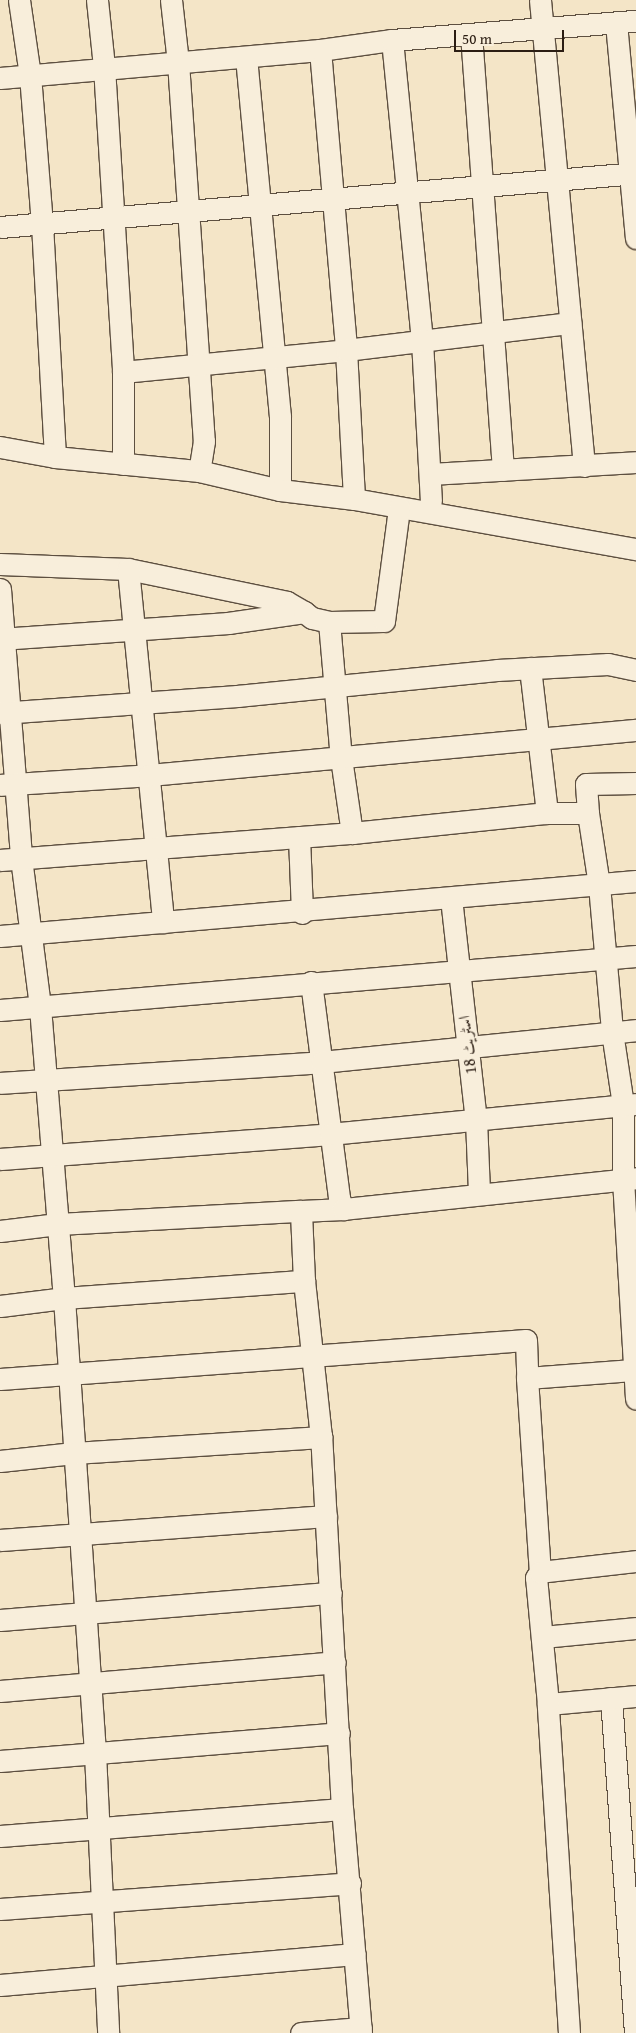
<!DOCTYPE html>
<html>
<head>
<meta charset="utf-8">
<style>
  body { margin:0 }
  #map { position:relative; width:636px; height:2033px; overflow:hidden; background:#f4e5c7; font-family:"Gentium Book Plus",Amiri,serif }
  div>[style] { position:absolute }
  .roads { filter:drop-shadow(1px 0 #5d4f40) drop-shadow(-1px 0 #5d4f40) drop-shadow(0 1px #5d4f40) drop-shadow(0 -1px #5d4f40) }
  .minor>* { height:21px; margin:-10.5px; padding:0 10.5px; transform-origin:10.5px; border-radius:10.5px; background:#f8eedb }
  span { translate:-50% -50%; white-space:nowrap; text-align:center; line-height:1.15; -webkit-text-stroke:5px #f8eedb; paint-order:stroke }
  .street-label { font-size:16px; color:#2b1d13 }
  .scale { position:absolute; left:454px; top:30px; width:110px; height:22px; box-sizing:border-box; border:2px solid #2b1d13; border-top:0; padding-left:6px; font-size:15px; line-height:18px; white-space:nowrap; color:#2b1d13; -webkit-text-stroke:4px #f8eedb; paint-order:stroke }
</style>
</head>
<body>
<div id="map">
  <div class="roads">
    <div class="minor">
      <div style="left:19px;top:0;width:76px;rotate:81.7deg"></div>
      <div style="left:30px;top:75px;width:149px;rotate:85.4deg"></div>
      <div style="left:42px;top:224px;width:233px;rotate:86.8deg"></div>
      <div style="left:97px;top:0;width:67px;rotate:84deg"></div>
      <div style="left:104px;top:67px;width:306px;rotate:86.4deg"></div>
      <div style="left:123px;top:372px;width:92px;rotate:90deg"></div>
      <div style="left:171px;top:0;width:62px;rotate:83.6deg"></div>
      <div style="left:178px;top:62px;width:380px;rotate:86.1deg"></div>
      <div style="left:204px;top:441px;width:30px;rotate:99deg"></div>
      <div style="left:540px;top:0;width:468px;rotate:84.6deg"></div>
      <div style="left:616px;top:23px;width:216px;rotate:84.7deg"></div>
      <div style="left:471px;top:34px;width:437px;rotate:85.8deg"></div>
      <div style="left:392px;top:40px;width:302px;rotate:84.3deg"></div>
      <div style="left:422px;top:341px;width:160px;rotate:86.8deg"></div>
      <div style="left:320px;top:50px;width:301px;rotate:85deg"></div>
      <div style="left:346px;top:350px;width:149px;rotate:86.9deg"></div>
      <div style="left:246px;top:57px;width:361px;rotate:84.6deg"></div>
      <div style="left:280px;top:416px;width:74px;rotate:90deg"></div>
      <div style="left:0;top:78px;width:321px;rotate:-5deg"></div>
      <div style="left:320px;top:50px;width:73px;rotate:-7.9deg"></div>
      <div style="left:392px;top:40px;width:245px;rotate:-4.5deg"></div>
      <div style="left:0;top:227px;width:638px;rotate:-4.85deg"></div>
      <div style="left:123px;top:372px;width:224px;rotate:-5.6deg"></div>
      <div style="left:346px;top:350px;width:226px;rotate:-6.9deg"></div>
      <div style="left:0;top:447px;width:56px;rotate:10.3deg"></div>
      <div style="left:55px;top:457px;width:145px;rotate:5.6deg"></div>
      <div style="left:199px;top:471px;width:83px;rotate:13.2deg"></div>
      <div style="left:280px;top:490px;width:75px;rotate:6.9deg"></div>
      <div style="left:354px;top:499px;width:286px;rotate:10.1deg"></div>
      <div style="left:430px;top:474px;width:206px;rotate:-3.3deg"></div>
      <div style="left:0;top:564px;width:128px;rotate:2.2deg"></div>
      <div style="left:128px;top:569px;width:162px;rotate:11.7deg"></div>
      <div style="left:287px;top:602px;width:20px;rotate:30deg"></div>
      <div style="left:128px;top:569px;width:355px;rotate:84.3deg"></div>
      <div style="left:0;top:589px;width:270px;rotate:85.5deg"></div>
      <div style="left:21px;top:858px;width:150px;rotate:82.7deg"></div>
      <div style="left:40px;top:1007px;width:292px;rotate:85.3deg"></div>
      <div style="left:64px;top:1298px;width:456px;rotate:86.1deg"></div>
      <div style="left:95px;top:1753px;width:280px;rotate:87.3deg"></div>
      <div style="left:329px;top:622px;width:137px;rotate:85deg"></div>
      <div style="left:341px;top:758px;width:76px;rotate:81.7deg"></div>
      <div style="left:0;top:639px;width:229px;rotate:-4deg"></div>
      <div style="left:228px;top:623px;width:77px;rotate:-8.2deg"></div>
      <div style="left:304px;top:612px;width:10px;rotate:37deg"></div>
      <div style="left:312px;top:618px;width:17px;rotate:13deg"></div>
      <div style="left:329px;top:622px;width:55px;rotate:-1deg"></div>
      <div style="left:384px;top:621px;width:114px;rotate:-82.4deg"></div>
      <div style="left:530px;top:668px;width:146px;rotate:83.3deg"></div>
      <div style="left:0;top:713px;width:238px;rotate:-4.1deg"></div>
      <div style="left:237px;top:696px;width:261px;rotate:-5.7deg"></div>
      <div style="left:497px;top:670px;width:111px;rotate:-3.1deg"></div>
      <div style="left:608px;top:664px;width:29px;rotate:12deg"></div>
      <div style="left:0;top:785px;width:149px;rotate:-3.8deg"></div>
      <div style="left:149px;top:775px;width:489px;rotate:-5.3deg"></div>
      <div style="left:588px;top:813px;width:73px;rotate:81.3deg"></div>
      <div style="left:599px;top:885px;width:148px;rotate:84.9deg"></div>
      <div style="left:612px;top:1032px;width:74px;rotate:81.4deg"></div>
      <div style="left:623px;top:1105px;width:74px;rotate:90deg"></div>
      <div style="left:623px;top:1179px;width:220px;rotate:86.6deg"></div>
      <div style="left:299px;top:837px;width:76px;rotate:87.7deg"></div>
      <div style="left:0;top:860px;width:353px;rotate:-4.4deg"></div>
      <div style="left:352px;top:833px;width:196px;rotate:-5.9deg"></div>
      <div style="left:547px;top:813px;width:41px"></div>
      <div style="left:588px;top:813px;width:29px;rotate:-94deg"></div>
      <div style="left:586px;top:784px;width:50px;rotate:-1.1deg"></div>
      <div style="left:451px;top:898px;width:223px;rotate:83.6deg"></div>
      <div style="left:476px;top:1120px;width:73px;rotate:87.6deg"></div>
      <div style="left:0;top:936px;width:638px;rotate:-4.94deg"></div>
      <div style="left:311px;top:982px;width:218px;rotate:82.6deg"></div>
      <div style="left:339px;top:1198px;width:12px;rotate:70deg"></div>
      <div style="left:0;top:1010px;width:638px;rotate:-4.85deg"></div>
      <div style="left:0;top:1083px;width:323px;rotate:-3.7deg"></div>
      <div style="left:322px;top:1062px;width:316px;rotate:-5.8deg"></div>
      <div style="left:0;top:1159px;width:331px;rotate:-4.3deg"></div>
      <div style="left:330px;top:1134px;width:307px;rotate:-5.6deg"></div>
      <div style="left:0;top:1231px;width:58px;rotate:-6.9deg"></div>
      <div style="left:58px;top:1224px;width:243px;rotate:-3.1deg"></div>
      <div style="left:0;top:1306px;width:64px;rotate:-7.1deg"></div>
      <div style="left:64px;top:1298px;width:241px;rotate:-4.1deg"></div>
      <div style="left:527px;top:1378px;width:194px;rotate:86.2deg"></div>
      <div style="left:0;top:1379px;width:527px;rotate:-4.24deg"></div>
      <div style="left:526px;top:1340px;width:38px;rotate:88deg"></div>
      <div style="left:527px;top:1378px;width:106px;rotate:-4.3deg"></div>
      <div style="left:0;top:1461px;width:74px;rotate:-6.2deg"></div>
      <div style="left:74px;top:1453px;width:248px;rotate:-3.7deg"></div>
      <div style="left:0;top:1540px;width:327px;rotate:-4.2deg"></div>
      <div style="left:0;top:1620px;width:332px;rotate:-4.7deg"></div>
      <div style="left:543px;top:1637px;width:93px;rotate:-5.5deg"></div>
      <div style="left:0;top:1691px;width:336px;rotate:-4.9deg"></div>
      <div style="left:611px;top:1698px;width:336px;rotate:85.9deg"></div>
      <div style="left:548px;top:1704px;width:88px;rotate:-5.2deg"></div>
      <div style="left:0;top:1761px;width:340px;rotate:-4.7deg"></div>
      <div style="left:0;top:1836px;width:343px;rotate:-4.5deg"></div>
      <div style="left:0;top:1909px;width:351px;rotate:-4.2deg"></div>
      <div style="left:0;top:1985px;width:356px;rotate:-5deg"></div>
      <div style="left:301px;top:2033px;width:60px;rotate:-4.8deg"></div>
      <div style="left:361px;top:2033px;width:225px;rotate:-94.8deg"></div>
      <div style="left:342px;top:1809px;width:373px;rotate:-93.2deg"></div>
      <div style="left:321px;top:1437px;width:157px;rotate:-96.2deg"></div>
      <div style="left:304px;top:1281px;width:70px;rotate:-92.5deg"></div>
      <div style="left:301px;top:1211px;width:42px;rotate:-2.7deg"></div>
      <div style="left:343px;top:1209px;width:295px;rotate:-6deg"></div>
      <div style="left:569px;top:2033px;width:330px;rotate:-93.7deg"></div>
      <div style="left:548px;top:1704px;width:127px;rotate:-95.4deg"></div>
      <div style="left:536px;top:1578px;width:7px;rotate:-56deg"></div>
      <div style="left:540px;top:1572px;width:97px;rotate:-6.5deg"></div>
    </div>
  </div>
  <div class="street-label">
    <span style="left:467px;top:1045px;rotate:-97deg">اسٹریٹ 18</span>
  </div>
  <div class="scale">50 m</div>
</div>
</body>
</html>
